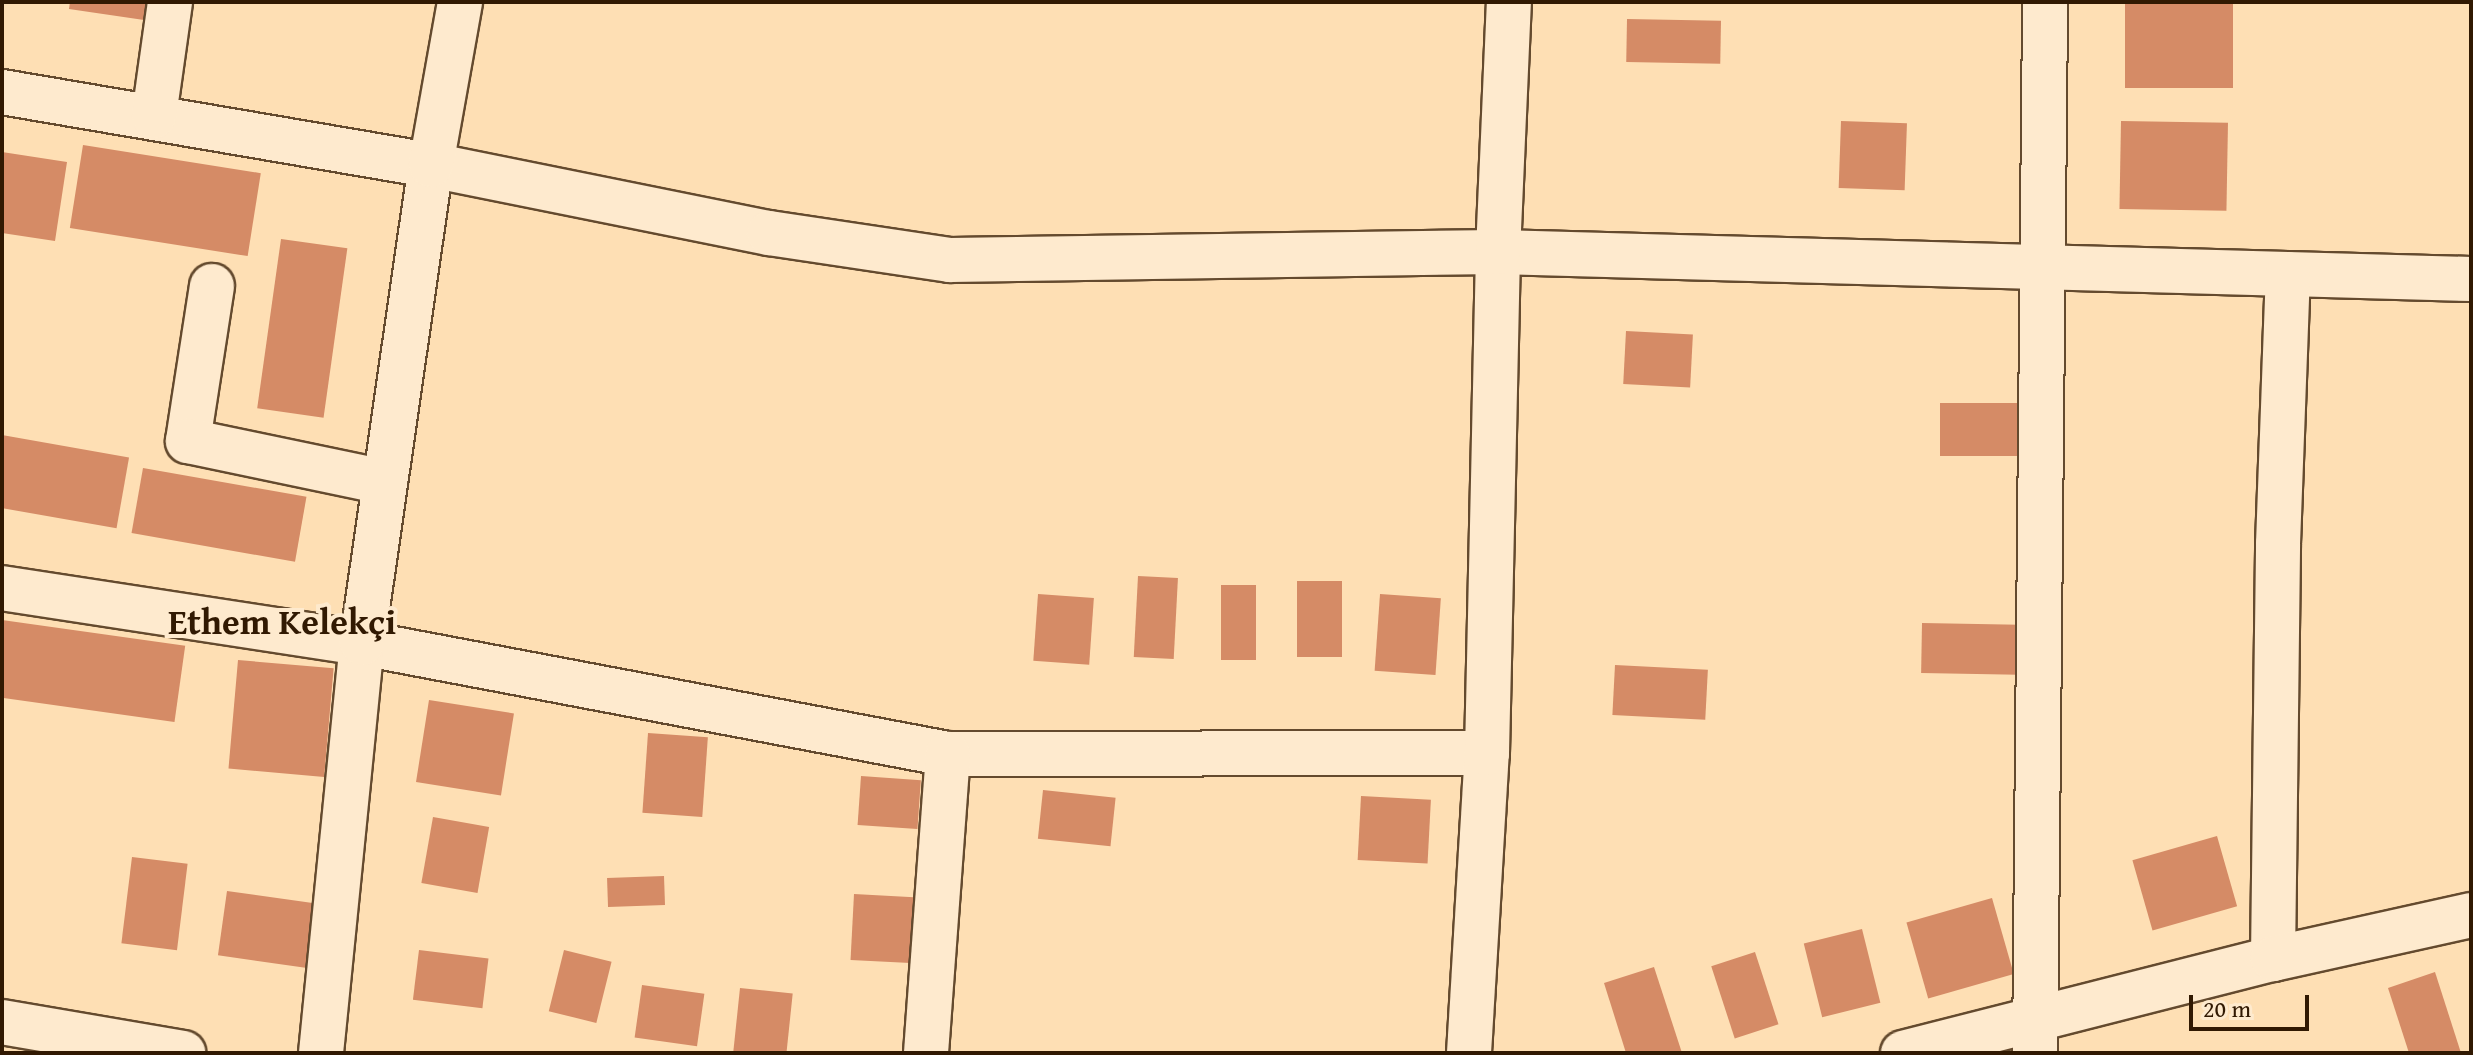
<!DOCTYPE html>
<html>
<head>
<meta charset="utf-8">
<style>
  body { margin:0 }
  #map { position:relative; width:2473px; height:1055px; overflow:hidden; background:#fedfb4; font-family:"Gentium Book Plus",serif }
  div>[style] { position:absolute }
  .building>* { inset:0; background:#d58b66; transform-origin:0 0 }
  .roads { filter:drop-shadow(2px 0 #644a2e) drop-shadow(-2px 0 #644a2e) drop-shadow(0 2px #644a2e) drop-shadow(0 -2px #644a2e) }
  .minor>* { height:44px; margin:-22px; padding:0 22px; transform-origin:22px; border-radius:22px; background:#feeace }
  span { translate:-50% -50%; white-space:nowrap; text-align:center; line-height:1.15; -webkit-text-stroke:8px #feeace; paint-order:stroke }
  .district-label { font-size:36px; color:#311902; font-weight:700 }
  .frame { position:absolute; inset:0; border:4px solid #311902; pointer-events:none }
  .scale { position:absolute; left:2189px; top:995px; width:120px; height:36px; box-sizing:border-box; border:4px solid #311902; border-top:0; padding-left:10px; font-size:24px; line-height:28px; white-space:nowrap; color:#311902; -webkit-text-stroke:6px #feeace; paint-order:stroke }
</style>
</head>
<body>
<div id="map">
  <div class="building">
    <div style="clip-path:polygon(70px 2px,147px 2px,144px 20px,69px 9px)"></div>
    <div style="left:2125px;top:2px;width:108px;height:86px"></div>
    <div style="left:1627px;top:19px;width:94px;height:43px;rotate:1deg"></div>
    <div style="left:1841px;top:121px;width:66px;height:67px;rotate:2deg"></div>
    <div style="left:2121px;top:121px;width:107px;height:88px;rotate:1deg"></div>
    <div style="left:83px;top:145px;width:180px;height:84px;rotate:9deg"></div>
    <div style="clip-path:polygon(2px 152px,67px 162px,55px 241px,2px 233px)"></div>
    <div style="left:281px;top:239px;width:67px;height:171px;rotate:8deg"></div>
    <div style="left:1626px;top:331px;width:67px;height:53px;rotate:3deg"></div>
    <div style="left:1940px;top:403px;width:81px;height:53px"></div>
    <div style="left:2px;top:435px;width:129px;height:72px;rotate:10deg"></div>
    <div style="left:143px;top:468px;width:166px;height:66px;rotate:10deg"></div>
    <div style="left:1138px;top:576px;width:40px;height:81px;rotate:3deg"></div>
    <div style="left:1297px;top:581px;width:45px;height:76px"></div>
    <div style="left:1221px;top:585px;width:35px;height:75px"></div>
    <div style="left:1038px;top:594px;width:56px;height:67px;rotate:4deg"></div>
    <div style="left:1380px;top:594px;width:61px;height:77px;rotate:4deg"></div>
    <div style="left:2px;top:620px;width:185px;height:77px;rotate:8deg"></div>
    <div style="left:1922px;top:623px;width:97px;height:50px;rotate:1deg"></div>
    <div style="left:238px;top:660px;width:96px;height:109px;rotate:5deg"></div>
    <div style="left:1615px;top:665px;width:93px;height:50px;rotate:3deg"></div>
    <div style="left:429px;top:700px;width:86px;height:83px;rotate:9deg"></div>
    <div style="left:648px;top:733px;width:60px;height:80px;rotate:4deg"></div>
    <div style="left:861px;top:776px;width:60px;height:49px;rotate:4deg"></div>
    <div style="left:1043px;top:790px;width:73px;height:49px;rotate:6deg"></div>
    <div style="left:1361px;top:796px;width:70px;height:64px;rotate:3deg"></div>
    <div style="left:433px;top:817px;width:57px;height:67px;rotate:10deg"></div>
    <div style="left:2217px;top:836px;width:73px;height:88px;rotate:74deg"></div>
    <div style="left:132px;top:857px;width:56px;height:87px;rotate:7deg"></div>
    <div style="left:664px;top:876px;width:29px;height:57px;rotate:88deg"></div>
    <div style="left:227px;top:891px;width:90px;height:65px;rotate:8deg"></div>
    <div style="left:854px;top:894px;width:60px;height:66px;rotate:3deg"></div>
    <div style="left:1992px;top:898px;width:79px;height:89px;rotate:74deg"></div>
    <div style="left:1862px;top:929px;width:76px;height:60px;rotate:76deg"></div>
    <div style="left:419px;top:950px;width:70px;height:50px;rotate:7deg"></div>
    <div style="left:564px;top:950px;width:49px;height:63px;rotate:14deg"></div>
    <div style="left:1755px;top:952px;width:76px;height:46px;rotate:72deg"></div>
    <div style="clip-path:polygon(1654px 967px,1682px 1053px,1626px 1053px,1604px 983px)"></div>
    <div style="clip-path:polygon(2435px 972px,2461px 1053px,2409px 1053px,2388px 988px)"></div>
    <div style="left:642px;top:985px;width:63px;height:53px;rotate:8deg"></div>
    <div style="left:740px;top:988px;width:53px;height:65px;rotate:6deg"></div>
  </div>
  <div class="roads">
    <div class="minor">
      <div style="left:2px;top:92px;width:435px;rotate:9.7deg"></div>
      <div style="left:431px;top:165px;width:345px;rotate:11.4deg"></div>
      <div style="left:769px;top:233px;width:183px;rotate:8.5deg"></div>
      <div style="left:950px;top:260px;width:548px;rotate:-0.84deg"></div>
      <div style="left:1498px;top:252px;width:973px;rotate:1.59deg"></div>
      <div style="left:154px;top:116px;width:115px;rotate:-82deg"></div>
      <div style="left:212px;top:286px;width:157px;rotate:98.8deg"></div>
      <div style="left:188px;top:441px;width:201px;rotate:11.8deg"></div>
      <div style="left:2px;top:588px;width:364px;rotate:8.7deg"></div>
      <div style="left:362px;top:643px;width:596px;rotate:10.73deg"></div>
      <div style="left:948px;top:754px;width:539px;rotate:-0.11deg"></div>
      <div style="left:2273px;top:959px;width:415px;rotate:-89.3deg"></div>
      <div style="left:2278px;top:544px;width:270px;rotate:-87.9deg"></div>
      <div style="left:2px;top:1022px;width:184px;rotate:9.7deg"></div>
      <div style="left:321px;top:1053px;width:412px;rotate:-84.3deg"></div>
      <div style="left:362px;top:643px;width:483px;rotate:-81.8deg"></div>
      <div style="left:431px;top:165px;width:166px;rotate:-79.9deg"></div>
      <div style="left:926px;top:1053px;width:300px;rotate:-85.8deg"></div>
      <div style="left:1469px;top:1053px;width:301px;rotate:-86.6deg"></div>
      <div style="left:1487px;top:753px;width:501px;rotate:-88.74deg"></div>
      <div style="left:1498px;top:252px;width:250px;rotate:-87.5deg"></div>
      <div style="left:1903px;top:1053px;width:382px;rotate:-14.3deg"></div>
      <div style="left:2273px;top:959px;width:203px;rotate:-12.5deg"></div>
      <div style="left:2035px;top:1053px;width:1051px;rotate:-89.45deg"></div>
    </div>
  </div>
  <div class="district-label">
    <span style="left:282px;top:621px">Ethem Kelekçi</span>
  </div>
  <div class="frame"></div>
  <div class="scale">20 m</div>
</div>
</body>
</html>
